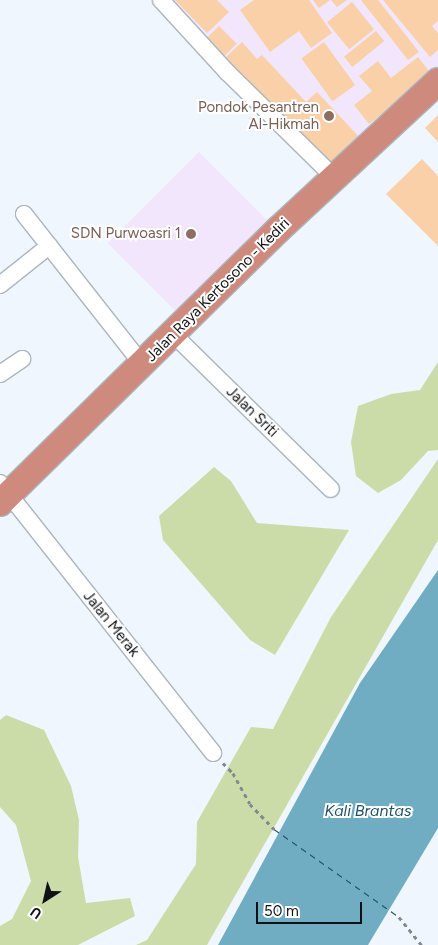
<!DOCTYPE html>
<html>
<head>
<meta charset="utf-8">
<style>
  body { margin:0 }
  #map { position:relative; width:438px; height:945px; overflow:hidden; background:#eff6fd; font-family:Figtree,sans-serif }
  div>[style] { position:absolute }
  .education>* { inset:0; background:#f1e6fb; transform-origin:0 0 }
  .green>* { inset:0; background:#ccdca9 }
  .water>* { inset:0; background:#70adc2 }
  .ferry>* { height:1px; margin-top:-0.5px; transform-origin:0; background:repeating-linear-gradient(90deg,#205363 0 6px,transparent 0 11px) }
  .building>* { inset:0; background:#f9d0a8; transform-origin:0 0 }
  .path>* { height:2.5px; margin-top:-1.25px; transform-origin:0; background:repeating-linear-gradient(90deg,#84898e 0 4px,transparent 0 8px) }
  .roads { filter:drop-shadow(1px 0 #acb5be) drop-shadow(-1px 0 #acb5be) drop-shadow(0 1px #acb5be) drop-shadow(0 -1px #acb5be) }
  .minor>* { height:16px; margin:-8px; padding:0 8px; transform-origin:8px; border-radius:8px; background:#fff }
  .trunk>* { height:26px; margin:-13px; padding:0 13px; transform-origin:13px; border-radius:13px; background:#ce8a7c }
  .dots>* { width:14px; height:14px; translate:-50% -50%; box-sizing:border-box; border:2px solid #fff; border-radius:50% }
  span { translate:-50% -50%; white-space:nowrap; text-align:center; line-height:1.15; -webkit-text-stroke:4px #fff; paint-order:stroke }
  .education-label { font-size:15px; color:#785e54 }
  .right { translate:-100% -50%; text-align:right }
  .street-label { font-size:15px; color:#0f1215 }
  .water-label { font-size:16px; color:#205363; font-style:italic }
  .north { position:absolute; left:20px; top:875px; width:50px; height:50px; -webkit-text-stroke:4px #fff; paint-order:stroke; rotate:215deg; font-size:14px; font-weight:700; line-height:20px; text-align:center; color:#0f1215 }
  .north::after { content:''; display:block; margin:auto; width:18px; height:22px; background:#0f1215; clip-path:polygon(50% 0,100% 100%,50% 72%,0 100%) }
  .scale { position:absolute; left:256px; top:902px; width:106px; height:22px; box-sizing:border-box; border:2px solid #0f1215; border-top:0; padding-left:6px; font-size:15px; line-height:18px; white-space:nowrap; color:#0f1215; -webkit-text-stroke:4px #fff; paint-order:stroke }
</style>
</head>
<body>
<div id="map">
  <div class="education">
    <div style="clip-path:polygon(152px 0,438px 0,438px 65px,330px 168px)"></div>
    <div style="left:199px;top:152px;width:104px;height:129px;rotate:45deg"></div>
  </div>
  <div class="green">
    <div style="clip-path:polygon(438px 362px,438px 450px,428px 451px,401px 480px,378px 493px,356px 476px,351px 442px,358px 406px,391px 394px,420px 390px)"></div>
    <div style="clip-path:polygon(438px 459px,438px 540px,207px 945px,136px 945px,147px 940px,196px 864px,197px 822px,251px 727px,273px 729px,331px 617px)"></div>
    <div style="clip-path:polygon(214px 467px,231px 481px,257px 523px,349px 530px,275px 655px,250px 640px,163px 540px,159px 516px)"></div>
    <div style="clip-path:polygon(6px 715px,44px 730px,71px 786px,79px 820px,78px 857px,86px 903px,130px 898px,135px 916px,78px 945px,0 945px,0 926px,12px 919px,31px 881px,16px 825px,0 807px,0 720px)"></div>
  </div>
  <div class="water">
    <div style="clip-path:polygon(438px 570px,438px 828px,368px 945px,218px 945px,360px 683px)"></div>
  </div>
  <div class="ferry">
    <div style="left:274px;top:829px;width:153px;rotate:35.1deg"></div>
  </div>
  <div class="building">
    <div style="clip-path:polygon(175px 0,217px 0,229px 12px,207px 33px)"></div>
    <div style="clip-path:polygon(254px 0,309px 0,332px 33px,311px 48px,299px 31px,270px 52px,240px 10px)"></div>
    <div style="clip-path:polygon(313px 0,330px 0,319px 8px)"></div>
    <div style="clip-path:polygon(331px 0,347px 0,337px 7px)"></div>
    <div style="clip-path:polygon(361px 0,378px 0,419px 52px,408px 60px)"></div>
    <div style="clip-path:polygon(383px 0,438px 0,438px 21px,432px 26px,438px 33px,438px 50px,430px 57px)"></div>
    <div style="left:352px;top:2px;width:35px;height:32px;rotate:51deg"></div>
    <div style="left:219px;top:26px;width:25px;height:22px;rotate:45deg"></div>
    <div style="left:376px;top:31px;width:13px;height:41px;rotate:51deg"></div>
    <div style="clip-path:polygon(242px 42px,257px 59px,262px 55px,306px 102px,317px 92px,362px 140px,330px 170px,225px 58px)"></div>
    <div style="left:324px;top:42px;width:53px;height:28px;rotate:54deg"></div>
    <div style="clip-path:polygon(418px 57px,432px 75px,369px 124px,354px 105px,372px 91px,359px 76px,378px 61px,391px 78px)"></div>
    <div style="clip-path:polygon(438px 115px,438px 142px,425px 128px)"></div>
    <div style="clip-path:polygon(422px 159px,438px 176px,438px 246px,386px 194px)"></div>
  </div>
  <div class="path">
    <div style="left:223px;top:763px;width:14px;rotate:45deg"></div>
    <div style="left:233px;top:773px;width:35px;rotate:61deg"></div>
    <div style="left:250px;top:804px;width:35px;rotate:46deg"></div>
    <div style="left:399px;top:917px;width:36px;rotate:51deg"></div>
  </div>
  <div class="roads">
    <div class="minor">
      <div style="left:161px;top:0;width:98px;rotate:47.5deg"></div>
      <div style="left:227px;top:72px;width:150px;rotate:44.5deg"></div>
      <div style="left:24px;top:214px;width:192px;rotate:51.8deg"></div>
      <div style="left:0;top:285px;width:63px;rotate:-38.5deg"></div>
      <div style="left:173px;top:334px;width:221px;rotate:44.5deg"></div>
      <div style="left:0;top:374px;width:27px;rotate:-34deg"></div>
      <div style="left:0;top:483px;width:344px;rotate:51.7deg"></div>
    </div>
    <div class="trunk">
      <div style="left:0;top:503px;width:391px;rotate:-44.5deg"></div>
      <div style="left:279px;top:229px;width:217px;rotate:-42.9deg"></div>
    </div>
  </div>
  <div class="dots">
    <div style="left:329px;top:116px;background:#8d6e63"></div>
    <div style="left:191px;top:234px;background:#8d6e63"></div>
  </div>
  <div class="education-label">
    <span class="right" style="left:319px;top:116px">Pondok Pesantren<br>Al-Hikmah</span>
    <span class="right" style="left:181px;top:234px">SDN Purwoasri 1</span>
  </div>
  <div class="street-label">
    <span style="left:218px;top:290px;rotate:-45deg">Jalan Raya Kertosono - Kediri</span>
    <span style="left:252px;top:412px;rotate:44deg">Jalan Sriti</span>
    <span style="left:111px;top:624px;rotate:51deg">Jalan Merak</span>
  </div>
  <div class="water-label">
    <span style="left:368px;top:811px">Kali Brantas</span>
  </div>
  <div class="north">U</div>
  <div class="scale">50 m</div>
</div>
</body>
</html>
